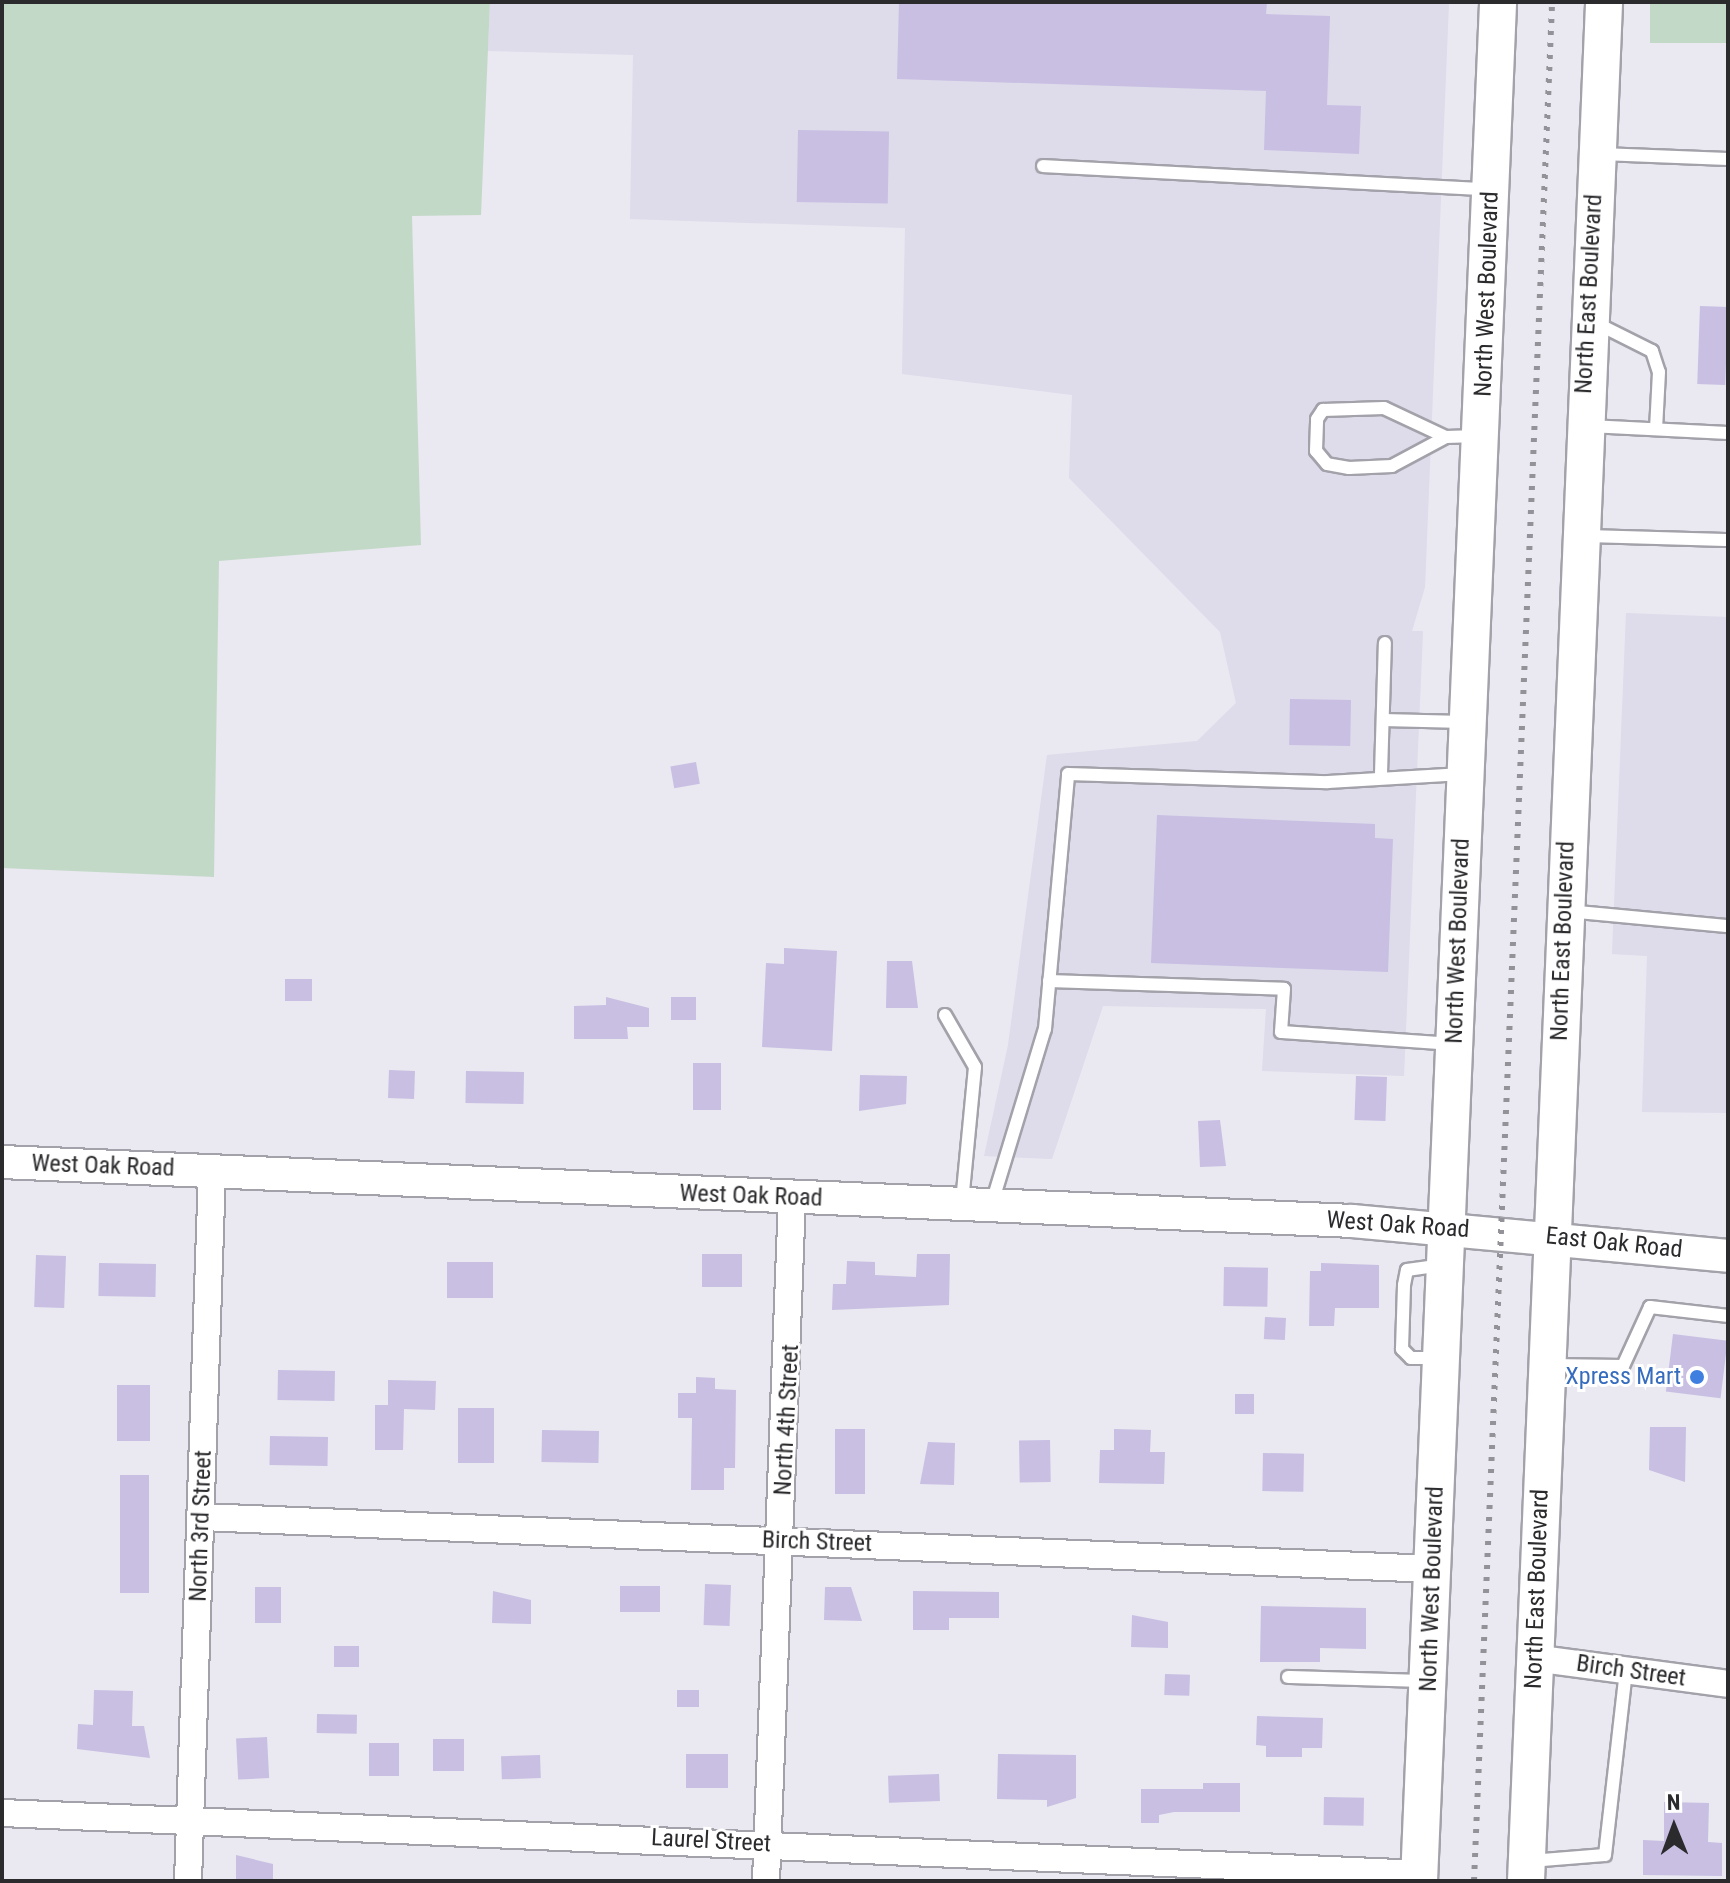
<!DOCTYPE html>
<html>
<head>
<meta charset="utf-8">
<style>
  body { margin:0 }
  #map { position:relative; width:1730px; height:1883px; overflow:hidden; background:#eae8f0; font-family:"Roboto Condensed",sans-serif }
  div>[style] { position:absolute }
  .built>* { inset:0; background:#dedbea }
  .green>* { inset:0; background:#c3d9c8; transform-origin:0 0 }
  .building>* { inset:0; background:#c8bfe3; transform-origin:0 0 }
  .roads { filter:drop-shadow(2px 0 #a3a1a9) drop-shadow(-2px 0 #a3a1a9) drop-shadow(0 2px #a3a1a9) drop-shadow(0 -2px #a3a1a9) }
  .service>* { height:12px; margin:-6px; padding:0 6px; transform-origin:6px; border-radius:6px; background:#fff }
  .minor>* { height:26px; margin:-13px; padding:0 13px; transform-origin:13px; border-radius:13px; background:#fff }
  .tertiary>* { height:32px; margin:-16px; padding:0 16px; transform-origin:16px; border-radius:16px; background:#fff }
  .secondary>* { height:36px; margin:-18px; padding:0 18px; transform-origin:18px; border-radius:18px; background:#fff }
  .rail>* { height:6px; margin-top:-3px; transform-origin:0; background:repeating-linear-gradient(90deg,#939298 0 4px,transparent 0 12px) }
  .dots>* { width:22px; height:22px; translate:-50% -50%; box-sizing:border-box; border:4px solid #fff; border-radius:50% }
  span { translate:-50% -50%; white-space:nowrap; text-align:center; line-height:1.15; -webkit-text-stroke:6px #fff; paint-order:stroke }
  .street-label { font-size:24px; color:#2b2b2e }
  .shop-label { font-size:24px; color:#366cbe }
  .right { translate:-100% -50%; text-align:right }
  .frame { position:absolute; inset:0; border:4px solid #2b2b2e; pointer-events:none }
  .north { position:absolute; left:1634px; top:1787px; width:80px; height:80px; -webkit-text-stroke:6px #fff; paint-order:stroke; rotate:359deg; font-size:22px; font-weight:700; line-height:32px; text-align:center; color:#2b2b2e }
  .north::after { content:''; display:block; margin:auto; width:28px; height:36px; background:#2b2b2e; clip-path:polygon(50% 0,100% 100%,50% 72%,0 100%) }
</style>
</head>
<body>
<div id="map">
  <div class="built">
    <div style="clip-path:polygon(490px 2px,1449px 2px,1425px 587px,1412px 631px,1423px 631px,1404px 1076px,1262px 1071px,1266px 1009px,1103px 1006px,1052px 1159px,984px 1156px,1008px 1045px,1047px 755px,1197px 741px,1236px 703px,1220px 632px,1069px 478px,1072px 395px,902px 374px,905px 228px,630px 219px,633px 55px,488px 51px)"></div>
    <div style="clip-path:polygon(1626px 613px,1728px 617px,1728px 1113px,1642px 1112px,1647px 956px,1612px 954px)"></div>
  </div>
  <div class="green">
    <div style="clip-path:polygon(2px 2px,490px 2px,481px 215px,412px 216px,421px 545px,219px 561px,214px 877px,2px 868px)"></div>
    <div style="left:1650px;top:2px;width:78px;height:41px"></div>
  </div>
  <div class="building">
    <div style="clip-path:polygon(899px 2px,1267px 2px,1266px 14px,1330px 16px,1327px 105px,1361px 106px,1359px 154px,1264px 150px,1266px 91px,897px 79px)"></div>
    <div style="left:798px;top:130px;width:91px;height:72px;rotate:1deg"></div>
    <div style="left:1700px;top:306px;width:28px;height:78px;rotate:2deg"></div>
    <div style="left:1290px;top:699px;width:61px;height:46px;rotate:1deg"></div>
    <div style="left:696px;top:762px;width:22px;height:26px;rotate:80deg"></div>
    <div style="clip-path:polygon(1157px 815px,1375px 824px,1375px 838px,1393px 839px,1388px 972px,1151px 963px)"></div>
    <div style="clip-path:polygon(784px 948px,837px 951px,832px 1051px,762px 1047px,766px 963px,784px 964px)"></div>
    <div style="clip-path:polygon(887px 961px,912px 961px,918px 1008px,886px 1008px)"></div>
    <div style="left:285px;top:979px;width:27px;height:22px"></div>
    <div style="clip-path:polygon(606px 997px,649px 1008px,649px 1027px,627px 1027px,628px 1039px,574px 1039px,574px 1006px,606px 1005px)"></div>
    <div style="left:671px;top:997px;width:25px;height:23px"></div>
    <div style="left:693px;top:1063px;width:28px;height:47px"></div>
    <div style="left:389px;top:1070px;width:26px;height:28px;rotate:2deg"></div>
    <div style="left:466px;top:1071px;width:58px;height:32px;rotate:1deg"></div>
    <div style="clip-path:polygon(860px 1075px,907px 1076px,906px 1104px,859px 1111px)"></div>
    <div style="left:1356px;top:1076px;width:31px;height:44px;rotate:2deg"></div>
    <div style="clip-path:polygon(1220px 1120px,1226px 1166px,1200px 1167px,1198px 1121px)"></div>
    <div style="left:702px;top:1254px;width:40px;height:33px"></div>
    <div style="clip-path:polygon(917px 1254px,950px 1254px,949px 1305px,832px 1310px,833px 1284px,846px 1284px,847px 1261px,875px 1262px,875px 1275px,916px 1277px)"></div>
    <div style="left:36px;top:1255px;width:30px;height:52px;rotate:2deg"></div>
    <div style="left:447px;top:1262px;width:46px;height:36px"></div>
    <div style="left:99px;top:1263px;width:57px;height:33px;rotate:1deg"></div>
    <div style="clip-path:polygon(1321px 1263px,1379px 1265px,1379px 1308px,1335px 1308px,1334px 1326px,1309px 1326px,1310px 1271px,1321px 1271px)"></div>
    <div style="left:1224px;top:1267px;width:44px;height:39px;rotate:1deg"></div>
    <div style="left:1265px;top:1317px;width:21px;height:22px;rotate:3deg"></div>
    <div style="left:1673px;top:1334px;width:55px;height:58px;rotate:7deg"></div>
    <div style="left:278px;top:1370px;width:57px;height:30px;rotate:1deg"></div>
    <div style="clip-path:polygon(696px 1377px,715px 1378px,715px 1389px,736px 1390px,735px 1468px,724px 1468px,724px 1490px,691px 1490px,692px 1418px,678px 1418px,678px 1393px,696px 1393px)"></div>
    <div style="clip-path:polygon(388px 1380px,436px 1381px,435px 1410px,404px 1409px,403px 1450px,375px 1450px,375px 1405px,388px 1405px)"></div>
    <div style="left:117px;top:1385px;width:33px;height:56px"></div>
    <div style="left:1235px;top:1394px;width:19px;height:20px"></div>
    <div style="left:458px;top:1408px;width:36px;height:55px"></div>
    <div style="clip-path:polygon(1650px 1427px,1686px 1427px,1685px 1482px,1649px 1470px)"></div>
    <div style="left:835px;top:1429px;width:30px;height:65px"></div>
    <div style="clip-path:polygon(1114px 1429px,1151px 1430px,1150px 1452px,1165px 1452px,1164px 1484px,1099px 1483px,1100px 1450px,1114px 1450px)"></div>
    <div style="left:542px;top:1430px;width:57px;height:32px;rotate:1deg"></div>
    <div style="left:270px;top:1436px;width:58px;height:29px;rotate:1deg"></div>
    <div style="left:1050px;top:1440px;width:42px;height:31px;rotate:89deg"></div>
    <div style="clip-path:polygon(928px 1442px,955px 1443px,954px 1485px,920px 1484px)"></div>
    <div style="left:1263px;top:1453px;width:41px;height:38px;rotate:1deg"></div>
    <div style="left:120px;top:1475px;width:29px;height:118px"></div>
    <div style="left:705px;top:1584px;width:26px;height:41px;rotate:2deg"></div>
    <div style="left:620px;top:1586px;width:40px;height:26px"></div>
    <div style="left:255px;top:1587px;width:26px;height:36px"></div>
    <div style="clip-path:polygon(825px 1587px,851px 1587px,862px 1621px,824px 1620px)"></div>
    <div style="clip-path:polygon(493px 1591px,531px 1600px,531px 1624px,492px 1623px)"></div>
    <div style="clip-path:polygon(913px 1591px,999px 1592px,999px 1618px,949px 1618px,949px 1630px,913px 1630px)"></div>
    <div style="clip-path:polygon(1261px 1606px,1366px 1608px,1366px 1649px,1320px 1648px,1320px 1662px,1260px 1662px)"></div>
    <div style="clip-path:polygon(1132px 1615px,1168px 1622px,1168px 1648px,1131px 1647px)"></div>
    <div style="left:334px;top:1646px;width:25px;height:21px"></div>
    <div style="left:1165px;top:1674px;width:25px;height:21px;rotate:2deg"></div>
    <div style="clip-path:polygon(94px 1690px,133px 1691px,132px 1726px,144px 1726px,150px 1758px,77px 1749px,78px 1724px,93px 1725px)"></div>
    <div style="left:677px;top:1690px;width:22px;height:17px"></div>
    <div style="left:317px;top:1714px;width:40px;height:19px;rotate:1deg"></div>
    <div style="clip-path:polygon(1257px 1716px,1323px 1718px,1322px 1748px,1302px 1748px,1302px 1757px,1266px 1757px,1266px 1746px,1256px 1745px)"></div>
    <div style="left:267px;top:1737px;width:41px;height:31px;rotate:87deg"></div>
    <div style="left:433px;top:1739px;width:31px;height:32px"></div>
    <div style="left:369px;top:1743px;width:30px;height:33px"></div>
    <div style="left:686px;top:1754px;width:42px;height:34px"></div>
    <div style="clip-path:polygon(998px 1754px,1076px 1755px,1076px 1798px,1047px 1807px,1047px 1800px,997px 1799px)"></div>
    <div style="left:540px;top:1755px;width:23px;height:39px;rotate:88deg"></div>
    <div style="left:939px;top:1774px;width:27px;height:51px;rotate:88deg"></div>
    <div style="clip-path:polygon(1203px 1783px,1240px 1783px,1240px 1812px,1174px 1812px,1159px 1815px,1159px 1823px,1141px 1823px,1141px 1789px,1203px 1789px)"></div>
    <div style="left:1324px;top:1797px;width:40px;height:28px;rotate:1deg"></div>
    <div style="clip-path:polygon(1664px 1802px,1709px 1803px,1708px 1842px,1722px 1843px,1722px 1876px,1643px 1875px,1643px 1840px,1664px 1841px)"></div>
    <div style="clip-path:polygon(236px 1855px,273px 1864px,273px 1881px,236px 1881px)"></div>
  </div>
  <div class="roads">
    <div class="service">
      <div style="left:1601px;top:154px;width:127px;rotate:2.3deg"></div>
      <div style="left:1043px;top:166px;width:446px;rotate:3deg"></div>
      <div style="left:1594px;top:322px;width:65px;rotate:26.6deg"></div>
      <div style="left:1652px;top:351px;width:22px;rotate:72deg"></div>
      <div style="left:1659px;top:372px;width:57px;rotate:93deg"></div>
      <div style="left:1589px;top:426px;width:139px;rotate:2.9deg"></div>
      <div style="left:1446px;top:437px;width:61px;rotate:151.8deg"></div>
      <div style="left:1392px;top:466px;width:43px;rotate:177.3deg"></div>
      <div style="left:1349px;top:468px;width:22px;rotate:-170deg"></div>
      <div style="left:1327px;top:464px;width:17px;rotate:-130deg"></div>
      <div style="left:1316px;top:451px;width:32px;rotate:-88deg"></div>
      <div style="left:1317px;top:419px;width:11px;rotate:-56deg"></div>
      <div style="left:1323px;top:410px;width:61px;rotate:-1.9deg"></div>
      <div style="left:1384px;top:408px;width:68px;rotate:25.1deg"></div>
      <div style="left:1446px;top:437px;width:31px;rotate:-2deg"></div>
      <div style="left:1585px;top:536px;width:143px;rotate:1.6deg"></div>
      <div style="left:1383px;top:720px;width:81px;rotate:1.4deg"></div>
      <div style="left:1381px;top:774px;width:131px;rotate:-88.3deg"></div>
      <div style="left:1568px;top:911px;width:161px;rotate:5.4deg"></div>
      <div style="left:1049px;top:981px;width:235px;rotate:1.9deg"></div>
      <div style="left:1284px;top:989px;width:43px;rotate:94deg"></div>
      <div style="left:1281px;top:1032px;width:170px;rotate:4deg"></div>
      <div style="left:945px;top:1015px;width:60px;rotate:60deg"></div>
      <div style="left:975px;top:1067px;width:135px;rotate:95.5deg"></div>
      <div style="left:992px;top:1203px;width:182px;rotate:-73.1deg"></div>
      <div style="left:1045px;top:1029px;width:256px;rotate:-84.8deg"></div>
      <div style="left:1068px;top:774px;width:260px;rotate:1.8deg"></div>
      <div style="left:1328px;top:782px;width:135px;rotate:-3.4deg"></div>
      <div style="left:1436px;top:1358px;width:25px;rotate:180deg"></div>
      <div style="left:1411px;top:1358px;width:13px;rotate:-135deg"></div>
      <div style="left:1402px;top:1349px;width:64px;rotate:-88.2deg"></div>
      <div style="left:1404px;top:1285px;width:15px;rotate:-79deg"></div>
      <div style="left:1407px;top:1270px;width:35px;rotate:-8deg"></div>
      <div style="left:1549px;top:1365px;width:74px;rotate:0.8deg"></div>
      <div style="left:1623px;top:1366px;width:65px;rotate:-65.4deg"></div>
      <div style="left:1650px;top:1307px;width:79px;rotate:6.6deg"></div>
      <div style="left:1288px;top:1677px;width:137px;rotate:1.7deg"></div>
      <div style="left:1530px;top:1861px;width:75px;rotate:-4.6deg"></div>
      <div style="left:1605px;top:1855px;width:185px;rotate:-83.5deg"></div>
    </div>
    <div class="minor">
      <div style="left:202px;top:1517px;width:1232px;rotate:2.42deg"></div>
      <div style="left:1534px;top:1658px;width:196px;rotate:7.6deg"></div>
      <div style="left:2px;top:1813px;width:1418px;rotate:2.46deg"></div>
      <div style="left:188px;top:1881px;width:710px;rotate:-88.06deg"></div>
      <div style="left:766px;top:1881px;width:683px;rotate:-87.82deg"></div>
    </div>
    <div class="tertiary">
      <div style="left:2px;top:1162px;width:1351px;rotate:2.5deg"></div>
      <div style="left:1352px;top:1221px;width:378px;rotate:5.3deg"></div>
    </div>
    <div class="secondary">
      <div style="left:1419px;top:1881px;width:1881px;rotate:-87.59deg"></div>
      <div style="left:1526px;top:1881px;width:1881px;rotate:-87.62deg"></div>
    </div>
  </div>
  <div class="rail">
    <div style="left:1474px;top:1881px;width:1881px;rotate:-87.62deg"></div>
  </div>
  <div class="dots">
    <div style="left:1697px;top:1377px;background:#3f7fe0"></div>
  </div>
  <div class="street-label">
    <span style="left:1487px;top:294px;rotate:-88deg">North West Boulevard</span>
    <span style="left:1589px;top:294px;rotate:-87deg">North East Boulevard</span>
    <span style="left:1458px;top:941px;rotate:-88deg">North West Boulevard</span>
    <span style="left:1563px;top:941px;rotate:-88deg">North East Boulevard</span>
    <span style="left:103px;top:1166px;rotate:2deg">West Oak Road</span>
    <span style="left:751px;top:1196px;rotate:2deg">West Oak Road</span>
    <span style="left:1398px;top:1225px;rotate:4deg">West Oak Road</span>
    <span style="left:1614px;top:1243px;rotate:6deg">East Oak Road</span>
    <span style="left:787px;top:1420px;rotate:-87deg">North 4th Street</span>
    <span style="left:201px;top:1526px;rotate:-88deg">North 3rd Street</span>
    <span style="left:817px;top:1542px;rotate:2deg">Birch Street</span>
    <span style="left:1432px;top:1589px;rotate:-88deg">North West Boulevard</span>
    <span style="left:1537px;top:1589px;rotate:-88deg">North East Boulevard</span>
    <span style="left:1631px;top:1671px;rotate:8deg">Birch Street</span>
    <span style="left:711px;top:1841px;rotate:3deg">Laurel Street</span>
  </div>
  <div class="shop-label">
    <span class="right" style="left:1681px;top:1377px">Xpress Mart</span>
  </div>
  <div class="frame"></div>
  <div class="north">N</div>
</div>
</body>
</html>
